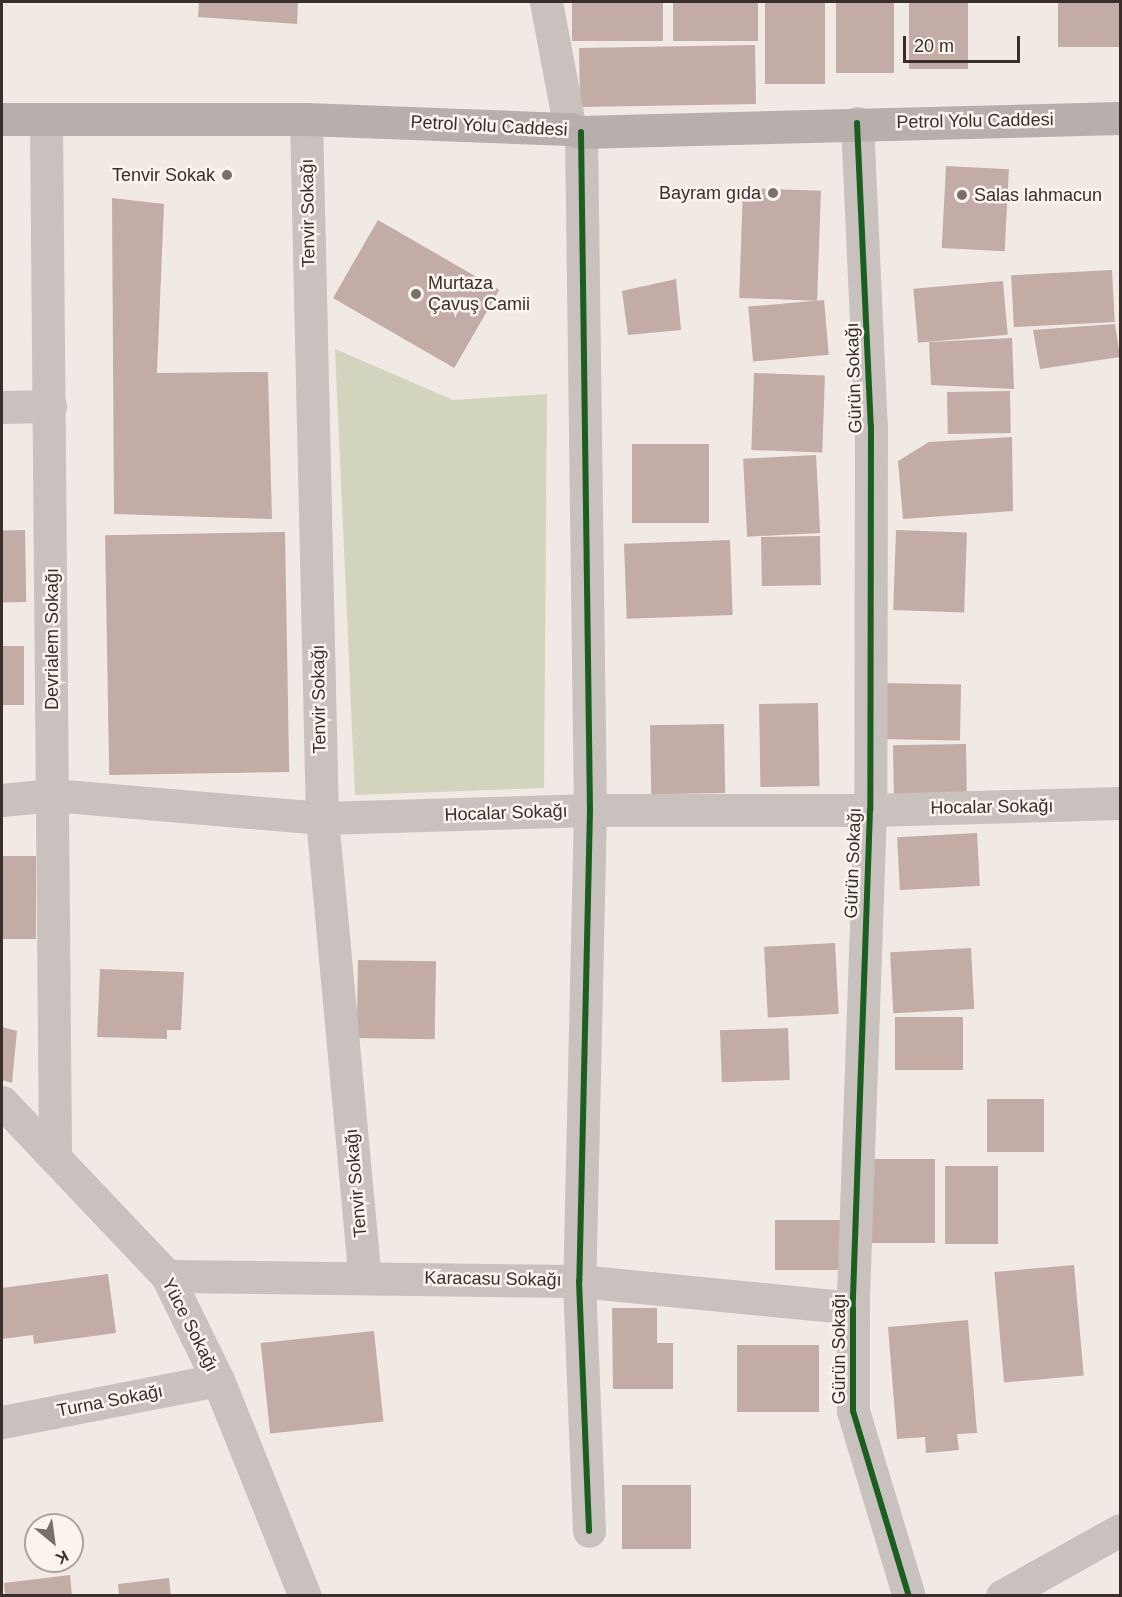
<!DOCTYPE html>
<html>
<head>
<meta charset="utf-8">
<style>
  body { margin:0 }
  #map { position:relative; width:1122px; height:1597px; overflow:hidden; background:#f0e9e4; font-family:Arial,sans-serif }
  div>[style] { position:absolute }
  .green>* { inset:0; background:#d2d4be }
  .building>* { inset:0; background:#c3aca6; transform-origin:0 0 }
  .minor>* { height:33px; margin:-16.5px; padding:0 16.5px; transform-origin:16.5px; border-radius:16.5px; background:#c8c1bd }
  .major>* { height:33px; margin:-16.5px; padding:0 16.5px; transform-origin:16.5px; border-radius:16.5px; background:#b7afac }
  .cycleway>* { height:6px; margin:-3px; padding:0 3px; transform-origin:3px; border-radius:3px; background:#1b5e20 }
  .dots>* { width:16px; height:16px; translate:-50% -50%; box-sizing:border-box; border:3px solid #fbf3ed; border-radius:50% }
  span { translate:-50% -50%; white-space:nowrap; text-align:center; line-height:1.15; -webkit-text-stroke:5px #fbf3ed; paint-order:stroke }
  .street-label { font-size:18px; color:#3a2e2a }
  .poi-label { font-size:18px; color:#3a2e2a }
  .right { translate:-100% -50%; text-align:right }
  .left { translate:0 -50%; text-align:left }
  .frame { position:absolute; inset:0; border:3px solid #3a2e2a; pointer-events:none }
  .north { position:absolute; left:24px; top:1513px; width:60px; height:60px; box-sizing:border-box; background:#fbf3ed; border:2px solid #aea49f; border-radius:50%; rotate:151deg; font-size:16px; font-weight:700; line-height:24px; text-align:center; color:#3a2e2a }
  .north::after { content:''; display:block; margin:auto; width:21px; height:27px; background:#7a6f6b; clip-path:polygon(50% 0,100% 100%,50% 72%,0 100%) }
  .scale { position:absolute; left:903px; top:36px; width:117px; height:27px; box-sizing:border-box; border:3px solid #3a2e2a; border-top:0; padding-left:8px; font-size:18px; line-height:21px; white-space:nowrap; color:#3a2e2a; -webkit-text-stroke:4px #fbf3ed; paint-order:stroke }
</style>
</head>
<body>
<div id="map">
  <div class="green">
    <div style="clip-path:polygon(335px 349px,453px 400px,547px 394px,544px 788px,355px 795px)"></div>
  </div>
  <div class="building">
    <div style="clip-path:polygon(199px 2px,298px 2px,297px 24px,198px 17px)"></div>
    <div style="left:572px;top:2px;width:91px;height:39px"></div>
    <div style="left:673px;top:2px;width:85px;height:39px"></div>
    <div style="left:765px;top:2px;width:60px;height:82px"></div>
    <div style="left:836px;top:2px;width:58px;height:71px"></div>
    <div style="left:909px;top:2px;width:59px;height:67px"></div>
    <div style="left:1058px;top:2px;width:62px;height:45px"></div>
    <div style="left:755px;top:45px;width:59px;height:176px;rotate:89deg"></div>
    <div style="left:946px;top:166px;width:63px;height:82px;rotate:3deg"></div>
    <div style="left:743px;top:188px;width:78px;height:110px;rotate:2deg"></div>
    <div style="clip-path:polygon(112px 198px,164px 204px,157px 373px,268px 372px,272px 519px,114px 514px)"></div>
    <div style="left:378px;top:220px;width:140px;height:90px;rotate:30deg"></div>
    <div style="left:1112px;top:270px;width:52px;height:101px;rotate:87deg"></div>
    <div style="clip-path:polygon(676px 279px,681px 330px,628px 335px,622px 291px)"></div>
    <div style="left:1003px;top:281px;width:54px;height:90px;rotate:85deg"></div>
    <div style="left:824px;top:300px;width:55px;height:76px;rotate:85deg"></div>
    <div style="clip-path:polygon(1115px 324px,1120px 357px,1040px 369px,1033px 330px)"></div>
    <div style="clip-path:polygon(1012px 338px,1014px 389px,931px 385px,929px 342px)"></div>
    <div style="left:754px;top:373px;width:71px;height:77px;rotate:2deg"></div>
    <div style="left:1010px;top:391px;width:42px;height:63px;rotate:89deg"></div>
    <div style="clip-path:polygon(1012px 437px,1013px 511px,903px 519px,898px 461px,929px 442px)"></div>
    <div style="left:709px;top:444px;width:79px;height:77px;rotate:90deg"></div>
    <div style="left:816px;top:455px;width:78px;height:73px;rotate:87deg"></div>
    <div style="left:25px;top:530px;width:72px;height:23px;rotate:89deg"></div>
    <div style="left:896px;top:530px;width:71px;height:80px;rotate:2deg"></div>
    <div style="left:285px;top:532px;width:240px;height:180px;rotate:89deg"></div>
    <div style="left:820px;top:536px;width:49px;height:59px;rotate:89deg"></div>
    <div style="left:730px;top:540px;width:75px;height:106px;rotate:88deg"></div>
    <div style="left:2px;top:646px;width:22px;height:59px"></div>
    <div style="left:879px;top:683px;width:82px;height:56px;rotate:1deg"></div>
    <div style="left:818px;top:703px;width:83px;height:59px;rotate:89deg"></div>
    <div style="left:724px;top:724px;width:69px;height:74px;rotate:89deg"></div>
    <div style="left:966px;top:744px;width:52px;height:73px;rotate:89deg"></div>
    <div style="left:977px;top:833px;width:53px;height:80px;rotate:87deg"></div>
    <div style="left:2px;top:856px;width:34px;height:83px"></div>
    <div style="left:835px;top:943px;width:71px;height:71px;rotate:87deg"></div>
    <div style="left:971px;top:948px;width:61px;height:81px;rotate:87deg"></div>
    <div style="left:358px;top:960px;width:78px;height:78px;rotate:1deg"></div>
    <div style="clip-path:polygon(100px 969px,184px 972px,181px 1030px,167px 1030px,167px 1039px,97px 1037px)"></div>
    <div style="left:963px;top:1017px;width:53px;height:68px;rotate:90deg"></div>
    <div style="clip-path:polygon(2px 1027px,17px 1031px,12px 1083px,2px 1080px)"></div>
    <div style="left:788px;top:1028px;width:52px;height:68px;rotate:88deg"></div>
    <div style="left:987px;top:1099px;width:57px;height:53px"></div>
    <div style="left:871px;top:1159px;width:64px;height:84px"></div>
    <div style="left:945px;top:1166px;width:53px;height:78px"></div>
    <div style="left:775px;top:1220px;width:65px;height:50px"></div>
    <div style="left:1074px;top:1265px;width:111px;height:80px;rotate:85deg"></div>
    <div style="clip-path:polygon(108px 1274px,116px 1333px,34px 1344px,33px 1335px,2px 1339px,2px 1288px)"></div>
    <div style="clip-path:polygon(612px 1308px,657px 1308px,657px 1343px,673px 1343px,673px 1389px,613px 1389px)"></div>
    <div style="clip-path:polygon(968px 1320px,977px 1433px,957px 1434px,959px 1450px,926px 1453px,925px 1437px,897px 1439px,888px 1327px)"></div>
    <div style="left:374px;top:1331px;width:91px;height:114px;rotate:84deg"></div>
    <div style="left:819px;top:1345px;width:67px;height:82px;rotate:90deg"></div>
    <div style="left:622px;top:1485px;width:69px;height:64px"></div>
    <div style="clip-path:polygon(70px 1575px,72px 1596px,5px 1596px,4px 1583px)"></div>
    <div style="clip-path:polygon(169px 1578px,171px 1596px,119px 1596px,118px 1584px)"></div>
  </div>
  <div class="minor">
    <div style="left:546px;top:2px;width:129px;rotate:79.3deg"></div>
    <div style="left:306px;top:119px;width:699px;rotate:88.69deg"></div>
    <div style="left:322px;top:818px;width:462px;rotate:84.7deg"></div>
    <div style="left:46px;top:120px;width:1038px;rotate:89.5deg"></div>
    <div style="left:857px;top:123px;width:303px;rotate:87.4deg"></div>
    <div style="left:871px;top:426px;width:384px;rotate:90.1deg"></div>
    <div style="left:870px;top:810px;width:498px;rotate:92deg"></div>
    <div style="left:853px;top:1308px;width:103px;rotate:90deg"></div>
    <div style="left:853px;top:1411px;width:193px;rotate:73.2deg"></div>
    <div style="left:581px;top:132px;width:678px;rotate:89.24deg"></div>
    <div style="left:590px;top:810px;width:471px;rotate:91.3deg"></div>
    <div style="left:579px;top:1281px;width:250px;rotate:87.7deg"></div>
    <div style="left:2px;top:407px;width:48px;rotate:-1.2deg"></div>
    <div style="left:2px;top:800px;width:51px;rotate:-5.6deg"></div>
    <div style="left:53px;top:795px;width:270px;rotate:4.9deg"></div>
    <div style="left:322px;top:818px;width:268px;rotate:-1.7deg"></div>
    <div style="left:590px;top:810px;width:280px"></div>
    <div style="left:870px;top:810px;width:250px;rotate:-1.6deg"></div>
    <div style="left:2px;top:1102px;width:240px;rotate:46.5deg"></div>
    <div style="left:167px;top:1276px;width:116px;rotate:63.9deg"></div>
    <div style="left:218px;top:1380px;width:233px;rotate:68.1deg"></div>
    <div style="left:167px;top:1276px;width:412px;rotate:0.7deg"></div>
    <div style="left:579px;top:1281px;width:275px;rotate:5.6deg"></div>
    <div style="left:2px;top:1422px;width:220px;rotate:-11deg"></div>
    <div style="left:1002px;top:1596px;width:135px;rotate:-29.2deg"></div>
  </div>
  <div class="major">
    <div style="left:2px;top:119px;width:304px"></div>
    <div style="left:306px;top:119px;width:264px;rotate:2.2deg"></div>
    <div style="left:570px;top:129px;width:11px;rotate:15deg"></div>
    <div style="left:581px;top:132px;width:539px;rotate:-1.49deg"></div>
  </div>
  <div class="cycleway">
    <div style="left:857px;top:123px;width:303px;rotate:87.4deg"></div>
    <div style="left:871px;top:426px;width:384px;rotate:90.1deg"></div>
    <div style="left:870px;top:810px;width:498px;rotate:92deg"></div>
    <div style="left:853px;top:1308px;width:103px;rotate:90deg"></div>
    <div style="left:853px;top:1411px;width:193px;rotate:73.2deg"></div>
    <div style="left:581px;top:132px;width:678px;rotate:89.24deg"></div>
    <div style="left:590px;top:810px;width:471px;rotate:91.3deg"></div>
    <div style="left:579px;top:1281px;width:250px;rotate:87.7deg"></div>
  </div>
  <div class="dots">
    <div style="left:227px;top:175px;background:#7a6f6b"></div>
    <div style="left:773px;top:193px;background:#7a6f6b"></div>
    <div style="left:962px;top:195px;background:#7a6f6b"></div>
    <div style="left:416px;top:294px;background:#7a6f6b"></div>
  </div>
  <div class="street-label">
    <span style="left:975px;top:121px;rotate:-1deg">Petrol Yolu Caddesi</span>
    <span style="left:489px;top:126px;rotate:3deg">Petrol Yolu Caddesi</span>
    <span style="left:308px;top:213px;rotate:-91deg">Tenvir Sokağı</span>
    <span style="left:854px;top:378px;rotate:-92deg">Gürün Sokağı</span>
    <span style="left:52px;top:639px;rotate:-90deg">Devrialem Sokağı</span>
    <span style="left:319px;top:699px;rotate:-91deg">Tenvir Sokağı</span>
    <span style="left:992px;top:807px;rotate:-1deg">Hocalar Sokağı</span>
    <span style="left:506px;top:813px;rotate:-2deg">Hocalar Sokağı</span>
    <span style="left:853px;top:863px;rotate:-88deg">Gürün Sokağı</span>
    <span style="left:356px;top:1183px;rotate:-95deg">Tenvir Sokağı</span>
    <span style="left:493px;top:1279px;rotate:1deg">Karacasu Sokağı</span>
    <span style="left:190px;top:1325px;rotate:63deg">Yüce Sokağı</span>
    <span style="left:839px;top:1349px;rotate:-90deg">Gürün Sokağı</span>
    <span style="left:110px;top:1401px;rotate:-11deg">Turna Sokağı</span>
  </div>
  <div class="poi-label">
    <span class="right" style="left:215px;top:175px">Tenvir Sokak</span>
    <span class="right" style="left:761px;top:193px">Bayram gıda</span>
    <span class="left" style="left:974px;top:195px">Salas lahmacun</span>
    <span class="left" style="left:428px;top:294px">Murtaza<br>Çavuş Camii</span>
  </div>
  <div class="frame"></div>
  <div class="north">K</div>
  <div class="scale">20 m</div>
</div>
</body>
</html>
